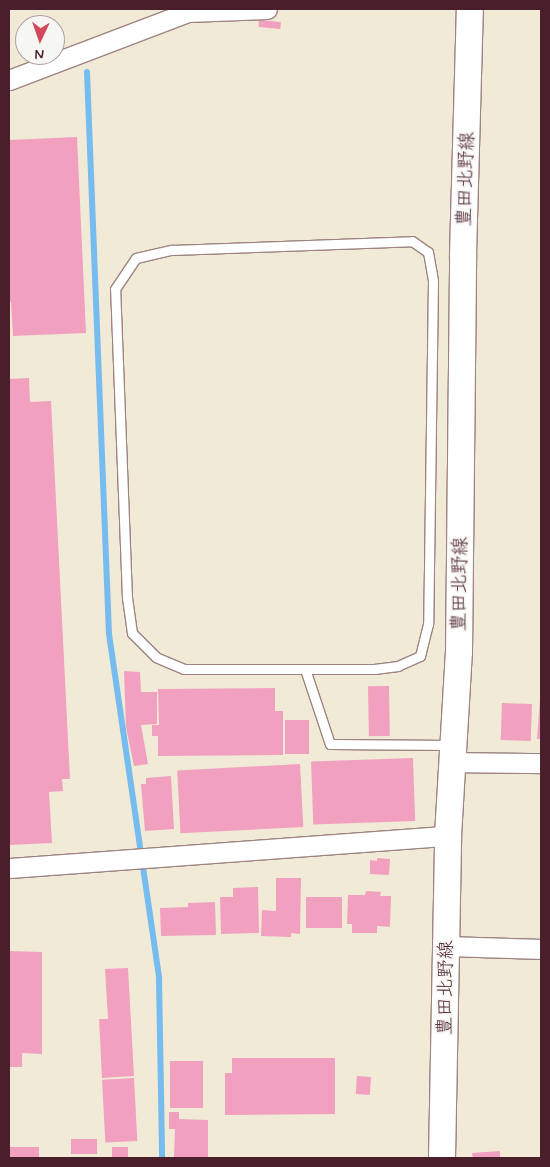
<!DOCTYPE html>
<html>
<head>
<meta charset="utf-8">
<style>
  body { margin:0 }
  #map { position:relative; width:550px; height:1167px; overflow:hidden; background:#f1ead7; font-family:Mynerve,"Klee One",sans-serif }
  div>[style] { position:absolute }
  .stream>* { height:6px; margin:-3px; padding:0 3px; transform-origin:3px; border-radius:3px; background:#77bcee }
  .building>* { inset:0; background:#f2a0bf; transform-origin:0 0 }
  .roads { filter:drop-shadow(1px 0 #9e8481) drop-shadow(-1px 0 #9e8481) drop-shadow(0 1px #9e8481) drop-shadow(0 -1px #9e8481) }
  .service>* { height:9px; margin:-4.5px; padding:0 4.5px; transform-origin:4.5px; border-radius:4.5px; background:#fff }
  .minor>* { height:19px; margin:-9.5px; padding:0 9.5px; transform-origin:9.5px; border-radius:9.5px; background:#fff }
  .secondary>* { height:26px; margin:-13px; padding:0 13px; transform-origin:13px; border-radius:13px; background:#fff }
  span { translate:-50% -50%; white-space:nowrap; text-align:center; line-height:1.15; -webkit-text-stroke:4px #f6f6f2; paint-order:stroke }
  .street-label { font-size:19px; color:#4a1f2b }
  .frame { position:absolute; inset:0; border:10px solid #4a1f2b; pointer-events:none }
  .north { position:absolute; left:15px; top:15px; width:50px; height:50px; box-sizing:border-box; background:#f6f6f2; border:1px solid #b1a0a2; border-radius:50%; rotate:183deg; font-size:14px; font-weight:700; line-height:20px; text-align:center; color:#4a1f2b }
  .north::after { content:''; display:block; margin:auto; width:18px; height:22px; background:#d1495b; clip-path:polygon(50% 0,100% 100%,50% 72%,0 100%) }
</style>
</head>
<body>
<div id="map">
  <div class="stream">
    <div style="left:87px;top:72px;width:562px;rotate:87.76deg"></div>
    <div style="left:109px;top:634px;width:348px;rotate:81.7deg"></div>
    <div style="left:159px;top:978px;width:180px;rotate:89deg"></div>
  </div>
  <div class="building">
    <div style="left:259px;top:20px;width:22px;height:7px;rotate:5deg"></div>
    <div style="clip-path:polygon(77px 137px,86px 333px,13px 336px,11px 302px,9px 302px,9px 140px)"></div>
    <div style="clip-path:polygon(29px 378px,30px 402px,51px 401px,70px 779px,62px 779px,63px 791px,49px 792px,52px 843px,9px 845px,9px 379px)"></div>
    <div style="clip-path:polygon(124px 671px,140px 672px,141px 692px,157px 692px,157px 724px,141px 725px,148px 764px,134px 766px,126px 727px)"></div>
    <div style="left:389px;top:686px;width:50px;height:21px;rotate:89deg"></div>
    <div style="clip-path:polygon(275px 688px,275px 711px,283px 711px,283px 755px,158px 756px,158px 736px,152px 736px,152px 725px,159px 725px,158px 689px)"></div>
    <div style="clip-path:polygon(540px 699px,541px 699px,541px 739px,537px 739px)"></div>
    <div style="left:502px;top:703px;width:30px;height:37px;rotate:2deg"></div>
    <div style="left:285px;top:720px;width:24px;height:34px"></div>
    <div style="left:413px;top:758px;width:63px;height:102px;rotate:88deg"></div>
    <div style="left:300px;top:764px;width:63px;height:123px;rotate:87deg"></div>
    <div style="clip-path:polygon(171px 776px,174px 829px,145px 831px,141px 784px,146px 784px,146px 778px)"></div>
    <div style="clip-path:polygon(377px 858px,390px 859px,389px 875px,370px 874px,370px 860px,377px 861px)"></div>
    <div style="clip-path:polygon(276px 878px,301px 878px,300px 934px,291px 933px,291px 937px,261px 936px,262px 910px,276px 911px)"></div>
    <div style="clip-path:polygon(258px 887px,259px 933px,221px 934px,220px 897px,233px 897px,233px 888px)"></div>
    <div style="clip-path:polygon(366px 891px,381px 892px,380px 896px,391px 896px,390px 927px,377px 926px,377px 933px,352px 933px,352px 924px,347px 924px,348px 895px,365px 895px)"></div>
    <div style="left:306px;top:897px;width:36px;height:31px"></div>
    <div style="clip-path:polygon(215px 902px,216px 935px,161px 936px,160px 908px,188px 907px,188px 903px)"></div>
    <div style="clip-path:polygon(9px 951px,42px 952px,42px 1054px,22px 1053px,22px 1067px,9px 1067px)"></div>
    <div style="clip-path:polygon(128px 968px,134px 1076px,102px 1078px,99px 1019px,108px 1019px,105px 969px)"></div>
    <div style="clip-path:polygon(232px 1058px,335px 1058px,335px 1114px,225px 1115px,225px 1073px,232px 1073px)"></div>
    <div style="left:170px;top:1061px;width:33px;height:47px"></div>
    <div style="left:357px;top:1076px;width:14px;height:18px;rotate:4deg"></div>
    <div style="left:134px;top:1078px;width:63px;height:32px;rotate:87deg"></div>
    <div style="clip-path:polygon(169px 1112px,179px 1112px,179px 1119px,208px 1120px,208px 1158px,174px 1158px,175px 1129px,169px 1129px)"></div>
    <div style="left:97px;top:1139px;width:15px;height:26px;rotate:90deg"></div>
    <div style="left:9px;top:1147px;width:30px;height:11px"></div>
    <div style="left:112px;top:1147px;width:16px;height:11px"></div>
    <div style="clip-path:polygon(500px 1151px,500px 1158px,473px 1158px,472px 1153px)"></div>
  </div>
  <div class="roads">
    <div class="service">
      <div style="left:412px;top:241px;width:19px;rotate:35deg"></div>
      <div style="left:428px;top:252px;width:29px;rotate:80deg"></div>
      <div style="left:433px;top:281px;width:343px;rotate:90.8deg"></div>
      <div style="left:428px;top:624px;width:33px;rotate:104deg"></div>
      <div style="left:420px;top:656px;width:24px;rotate:156deg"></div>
      <div style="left:398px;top:666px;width:24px;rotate:173deg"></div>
      <div style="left:374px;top:669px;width:190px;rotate:180deg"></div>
      <div style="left:184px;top:669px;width:30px;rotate:-157deg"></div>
      <div style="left:156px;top:657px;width:34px;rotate:-135deg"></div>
      <div style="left:132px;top:633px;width:35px;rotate:-98deg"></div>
      <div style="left:127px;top:598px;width:309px;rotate:-92.2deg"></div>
      <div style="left:115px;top:289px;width:37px;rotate:-56deg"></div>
      <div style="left:136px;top:258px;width:37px;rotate:-13deg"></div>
      <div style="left:172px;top:250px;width:240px;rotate:-2.1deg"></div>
      <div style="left:305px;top:669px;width:79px;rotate:71.6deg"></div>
      <div style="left:330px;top:744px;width:122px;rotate:0.5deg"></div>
    </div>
    <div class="minor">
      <div style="left:9px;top:80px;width:191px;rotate:-20.8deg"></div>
      <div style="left:188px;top:12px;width:79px;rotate:-2.2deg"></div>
      <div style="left:454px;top:762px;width:87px;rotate:0.7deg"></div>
      <div style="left:9px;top:868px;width:440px;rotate:-4.2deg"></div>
      <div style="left:447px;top:946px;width:94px;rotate:1.8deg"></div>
    </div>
    <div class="secondary">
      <div style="left:442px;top:1158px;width:322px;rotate:-88.9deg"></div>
      <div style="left:448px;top:836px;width:184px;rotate:-86.6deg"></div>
      <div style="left:459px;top:652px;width:397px;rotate:-89.4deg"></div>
      <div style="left:463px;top:255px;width:246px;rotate:-88.4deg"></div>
    </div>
  </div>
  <div class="street-label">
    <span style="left:466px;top:179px;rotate:-88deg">豊田北野線</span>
    <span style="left:460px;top:584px;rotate:-89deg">豊田北野線</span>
    <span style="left:446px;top:988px;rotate:-89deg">豊田北野線</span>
  </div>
  <div class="frame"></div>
  <div class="north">N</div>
</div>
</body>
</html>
